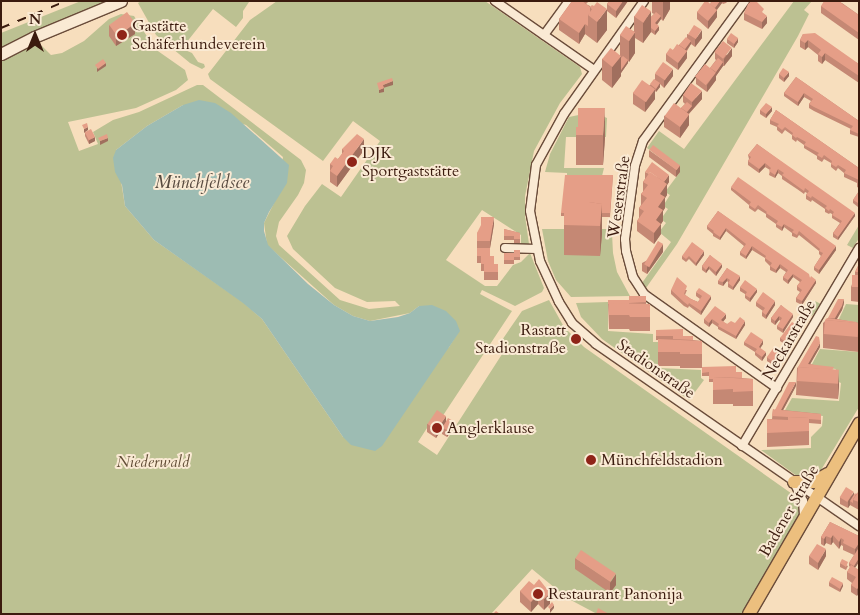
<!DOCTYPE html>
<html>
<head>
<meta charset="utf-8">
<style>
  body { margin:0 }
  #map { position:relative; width:860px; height:615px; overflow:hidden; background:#f7debd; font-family:Cardo,serif }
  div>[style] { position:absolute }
  .green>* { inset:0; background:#bcc192 }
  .water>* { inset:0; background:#9dbcb3 }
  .roads { filter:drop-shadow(1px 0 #6a4c3a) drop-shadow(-1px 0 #6a4c3a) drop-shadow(0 1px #6a4c3a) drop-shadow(0 -1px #6a4c3a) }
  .street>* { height:8px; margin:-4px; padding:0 4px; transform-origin:4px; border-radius:4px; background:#faead4 }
  .secondary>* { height:11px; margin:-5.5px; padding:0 5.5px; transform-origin:5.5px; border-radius:5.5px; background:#faead4 }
  .primary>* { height:12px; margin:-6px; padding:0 6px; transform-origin:6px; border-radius:6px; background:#ecbf7e }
  .rail>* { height:2px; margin-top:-1px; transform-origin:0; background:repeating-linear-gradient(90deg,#3b1b0e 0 9px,transparent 0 18px) }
  .wall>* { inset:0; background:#c58874 }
  .shaded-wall>* { inset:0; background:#a06f5e }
  .building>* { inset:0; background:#e59e87; transform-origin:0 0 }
  .dots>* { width:14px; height:14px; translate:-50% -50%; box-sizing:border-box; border:2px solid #faead4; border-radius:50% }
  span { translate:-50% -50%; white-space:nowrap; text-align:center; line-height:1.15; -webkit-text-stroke:4px #faead4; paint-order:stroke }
  .poi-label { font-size:16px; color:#3b1b0e }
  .left { translate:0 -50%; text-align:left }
  .right { translate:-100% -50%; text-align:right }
  .street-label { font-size:16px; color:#3b1b0e }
  .park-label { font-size:16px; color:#624d36; font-style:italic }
  .water-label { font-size:18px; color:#584b40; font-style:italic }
  .frame { position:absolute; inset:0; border:2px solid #3b1b0e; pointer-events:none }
  .north { position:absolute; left:10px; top:10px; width:50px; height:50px; -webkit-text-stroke:4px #faead4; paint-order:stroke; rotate:0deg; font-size:14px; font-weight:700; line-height:20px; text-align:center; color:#3b1b0e }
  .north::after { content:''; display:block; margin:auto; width:18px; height:22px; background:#3b1b0e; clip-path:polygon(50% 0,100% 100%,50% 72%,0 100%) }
</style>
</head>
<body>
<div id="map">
  <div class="green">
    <div style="clip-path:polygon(81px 1px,109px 1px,1px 48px,1px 33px)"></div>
    <div style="clip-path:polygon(141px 1px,248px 1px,249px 2px,243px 11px,243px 18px,236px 27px,213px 9px,186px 43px,185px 50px,192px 53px,198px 62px,204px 64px,205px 67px,202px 69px,190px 63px,156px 35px,138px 3px)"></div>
    <div style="clip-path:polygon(evenodd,277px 1px,485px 1px,580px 67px,582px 74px,560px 103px,534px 151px,525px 196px,525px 216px,529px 244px,521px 244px,521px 235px,482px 210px,446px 260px,485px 286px,497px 286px,513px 265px,521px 262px,530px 253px,544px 288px,542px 292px,515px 306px,482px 290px,480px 294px,512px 311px,442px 417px,436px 414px,418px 442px,437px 455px,506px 348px,500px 343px,522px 311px,549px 300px,564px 327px,584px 347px,795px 496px,800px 508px,799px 516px,742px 614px,597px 614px,567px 598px,532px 569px,491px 614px,1px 614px,1px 61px,35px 44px,42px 46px,51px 55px,62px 53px,84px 41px,109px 19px,121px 14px,134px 16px,155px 49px,185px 70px,188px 80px,176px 90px,136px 108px,68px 122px,79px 151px,98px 144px,93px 132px,113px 120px,139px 112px,197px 85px,203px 85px,301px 160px,306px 170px,304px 183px,298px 195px,279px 222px,276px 236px,279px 245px,340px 300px,369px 309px,400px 306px,395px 301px,367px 302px,335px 288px,293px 249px,287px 236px,305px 206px,322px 184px,341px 197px,380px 141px,353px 121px,323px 161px,210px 79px,208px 74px,250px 20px,277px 1px,183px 105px,246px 125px,283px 157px,275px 201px,264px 223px,267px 245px,334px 305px,353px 316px,370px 321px,410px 313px,419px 306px,459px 331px,449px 347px,343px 437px,262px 319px,244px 303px,154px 240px,125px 206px,116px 150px,147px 126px,183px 105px)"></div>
    <div style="clip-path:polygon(794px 1px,812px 1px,804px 10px,809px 14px,798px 36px,677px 244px,646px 288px,642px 283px,671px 242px,659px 232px,666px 223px,661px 219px,668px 209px,663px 206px,670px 195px,665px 192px,680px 172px,647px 148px,659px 131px,684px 149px)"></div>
    <div style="clip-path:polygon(593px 112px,607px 118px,606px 137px,566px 137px,564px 168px,604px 168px,602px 176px,567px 175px,567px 173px,545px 172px,550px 154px,569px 117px)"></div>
    <div style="clip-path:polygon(859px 225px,859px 238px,853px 248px,847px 245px)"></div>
    <div style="clip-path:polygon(542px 229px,618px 229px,612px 233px,613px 253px,617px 272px,630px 296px,571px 297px,556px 280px,548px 261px)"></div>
    <div style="clip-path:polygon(815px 301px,821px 304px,812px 316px,809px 313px)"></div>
    <div style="clip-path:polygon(608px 302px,608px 331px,653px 334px,653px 342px,658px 342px,659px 368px,701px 370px,701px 378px,704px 380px,689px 400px,602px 339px,581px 317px,576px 303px)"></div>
    <div style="clip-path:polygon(846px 304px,859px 305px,859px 335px,838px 321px)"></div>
    <div style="clip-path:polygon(820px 349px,859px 352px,859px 407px,821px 470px,816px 475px,801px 479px,761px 450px,811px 448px,811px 437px,822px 426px,823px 416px,784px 412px,792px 398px,839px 401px,841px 383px,831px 379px,836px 369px,811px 366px)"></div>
  </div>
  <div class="water">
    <div style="clip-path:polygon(199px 100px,215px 103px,231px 113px,289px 165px,287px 183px,269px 212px,264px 223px,264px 231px,268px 245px,308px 284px,334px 305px,353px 316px,370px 321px,398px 317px,410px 313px,419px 306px,432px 305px,446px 311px,456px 321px,460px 331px,382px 446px,375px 451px,351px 445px,343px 437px,262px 319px,243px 303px,154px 240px,125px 206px,122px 185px,115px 172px,113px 158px,116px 150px,147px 126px,183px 105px)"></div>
  </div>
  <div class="roads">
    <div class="street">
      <div style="left:495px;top:1px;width:119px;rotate:34.8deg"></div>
      <div style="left:644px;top:1px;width:138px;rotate:125.3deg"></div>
      <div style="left:564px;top:114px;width:58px;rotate:118.8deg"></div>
      <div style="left:536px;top:165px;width:46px;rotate:97.4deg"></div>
      <div style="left:530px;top:211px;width:51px;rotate:78.7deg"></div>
      <div style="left:540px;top:261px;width:45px;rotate:65.1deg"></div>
      <div style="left:559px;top:302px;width:25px;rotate:58deg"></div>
      <div style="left:572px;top:323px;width:32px;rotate:41deg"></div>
      <div style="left:596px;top:344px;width:320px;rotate:34.7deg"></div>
      <div style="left:745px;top:1px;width:173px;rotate:126.1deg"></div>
      <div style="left:643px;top:141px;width:26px;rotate:108deg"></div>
      <div style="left:635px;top:166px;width:74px;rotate:97.8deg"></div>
      <div style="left:625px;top:239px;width:12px;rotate:85deg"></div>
      <div style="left:626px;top:251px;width:27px;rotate:75deg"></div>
      <div style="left:633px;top:277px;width:20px;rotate:57deg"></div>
      <div style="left:644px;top:294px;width:163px;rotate:35.3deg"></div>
      <div style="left:544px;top:35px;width:42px;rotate:-53.7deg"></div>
      <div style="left:505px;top:248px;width:31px;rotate:2deg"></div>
      <div style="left:742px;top:446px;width:230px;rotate:-59.4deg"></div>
      <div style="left:795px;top:484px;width:19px;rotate:65deg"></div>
      <div style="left:803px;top:501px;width:15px;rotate:86deg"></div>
    </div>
    <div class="secondary">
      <div style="left:1px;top:54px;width:37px;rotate:-27deg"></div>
      <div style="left:34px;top:37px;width:94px;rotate:-22.5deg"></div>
    </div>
    <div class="primary">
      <div style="left:794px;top:482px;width:20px"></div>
      <div style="left:814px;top:482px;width:16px;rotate:-30deg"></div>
      <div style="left:749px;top:614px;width:220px;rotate:-59.9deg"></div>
    </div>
  </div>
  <div class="rail">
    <div style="left:1px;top:28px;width:70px;rotate:-22.6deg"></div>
  </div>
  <div class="wall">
    <div style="clip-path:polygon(572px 1px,589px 1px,586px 4px,590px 6px,607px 30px,597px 43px,585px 34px,579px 44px,559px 30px,559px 19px)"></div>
    <div style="clip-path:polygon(609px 1px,628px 1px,616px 18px,607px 11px,607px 4px)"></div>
    <div style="clip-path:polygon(652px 1px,670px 1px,670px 9px,663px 21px,661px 19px,657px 25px,659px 30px,655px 35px,651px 32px,643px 43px,635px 38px,635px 53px,629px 62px,628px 61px,628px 63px,621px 73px,621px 76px,612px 88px,602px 80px,602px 59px,620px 55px,620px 35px,634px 31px,634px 16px,651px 17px,654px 14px,652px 13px)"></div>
    <div style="clip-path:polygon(710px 1px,728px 1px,726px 3px,723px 4px,722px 3px,717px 10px,717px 17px,708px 29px,697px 19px,697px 12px,710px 4px,711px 3px)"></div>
    <div style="clip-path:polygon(842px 3px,859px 15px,859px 40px,821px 13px,821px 6px)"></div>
    <div style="clip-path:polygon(744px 13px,764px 14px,767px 23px,762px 29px,744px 20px)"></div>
    <div style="clip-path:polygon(109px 25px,135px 34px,116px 46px,109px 36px)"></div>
    <div style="clip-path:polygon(687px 34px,702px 38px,695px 47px,691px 44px,687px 51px,687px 58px,678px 70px,666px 61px,666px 54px,673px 50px,679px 45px,687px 38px)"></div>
    <div style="clip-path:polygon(803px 34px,859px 64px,859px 83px,825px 60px,822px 64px,818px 61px,818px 55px,808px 47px,805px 50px,800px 47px,800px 40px)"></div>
    <div style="clip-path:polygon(727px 39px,738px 42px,734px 48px,727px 43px)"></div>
    <div style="clip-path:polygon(715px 52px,732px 56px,724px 66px,723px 66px,716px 76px,716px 80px,707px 92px,696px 84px,696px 77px,710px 68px,716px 60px,715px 59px)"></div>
    <div style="clip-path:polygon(655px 74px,673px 76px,664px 88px,660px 84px,660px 87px,656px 92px,655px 91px,655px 99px,645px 112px,633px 104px,633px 93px,650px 85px,655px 79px)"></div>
    <div style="clip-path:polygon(779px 74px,789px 76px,784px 82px,779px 78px)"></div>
    <div style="clip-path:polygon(796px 77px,859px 121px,859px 137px,850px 134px,850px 130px,851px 129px,814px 111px,809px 108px,809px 104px,811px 101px,804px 97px,798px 106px,784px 96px,784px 93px)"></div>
    <div style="clip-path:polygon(683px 95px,702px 99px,689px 114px,689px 125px,680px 138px,664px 127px,664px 116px,681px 108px,685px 104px,683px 102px)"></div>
    <div style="clip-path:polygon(578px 108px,605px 138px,603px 165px,576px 165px,576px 127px,578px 127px)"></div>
    <div style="clip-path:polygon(760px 110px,772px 111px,766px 118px,760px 114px)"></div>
    <div style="clip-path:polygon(776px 110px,859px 168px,859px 188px,857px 187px,857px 183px,844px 177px,844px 173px,838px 168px,836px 171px,831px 167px,831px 163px,824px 159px,822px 162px,817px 159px,817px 156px,804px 148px,804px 145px,797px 140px,796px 142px,792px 139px,792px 135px,785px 130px,782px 134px,777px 130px,777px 127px,770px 124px,770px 120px)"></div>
    <div style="clip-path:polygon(85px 132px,95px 141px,89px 144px,85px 136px)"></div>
    <div style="clip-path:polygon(757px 144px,855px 216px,838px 240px,833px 237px,833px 233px,840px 223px,832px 218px,832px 214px,830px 213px,829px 214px,825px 212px,825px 209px,812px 200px,811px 202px,806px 199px,806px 195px,807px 193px,805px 192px,804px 194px,797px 189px,782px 179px,782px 176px,778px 173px,775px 178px,769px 175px,770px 170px,765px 167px,759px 173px,748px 165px,748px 161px,749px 159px,748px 155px)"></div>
    <div style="clip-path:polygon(342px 149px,364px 150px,337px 187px,330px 182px,330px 164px,338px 159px,342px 154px)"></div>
    <div style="clip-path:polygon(649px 150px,680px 172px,676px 177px,649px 157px)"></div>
    <div style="clip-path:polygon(645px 172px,669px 182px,667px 185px,667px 195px,665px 198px,665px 208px,663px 211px,663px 221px,661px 224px,661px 234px,654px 244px,637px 231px,637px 221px,639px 218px,639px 208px,641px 205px,641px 194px,643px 192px,643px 182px,645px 179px)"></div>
    <div style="clip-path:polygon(613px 175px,610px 217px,602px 217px,602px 234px,600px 256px,564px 255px,564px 216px,561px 216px,561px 213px)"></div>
    <div style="clip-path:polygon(731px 187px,836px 250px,819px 274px,814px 270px,814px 267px,821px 256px,819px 254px,819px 251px,799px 235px,797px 238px,792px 236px,792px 233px,784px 227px,782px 231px,776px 227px,776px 224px,766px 217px,766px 214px,758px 209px,755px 212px,749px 208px,749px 205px,731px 190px)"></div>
    <div style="clip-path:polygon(859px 191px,859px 206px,858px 207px,853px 203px,853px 200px)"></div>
    <div style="clip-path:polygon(718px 211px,810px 278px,816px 283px,802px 305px,796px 302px,796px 298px,800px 292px,797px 290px,797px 286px,800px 282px,793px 277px,788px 284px,783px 280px,783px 277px,786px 272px,780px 268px,776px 273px,770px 270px,770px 266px,765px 261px,765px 258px,752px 250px,746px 259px,740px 255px,740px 252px,744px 246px,726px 231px,720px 240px,713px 236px,713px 234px,707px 229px,707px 226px)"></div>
    <div style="clip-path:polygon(494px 224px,490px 248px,490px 256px,494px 264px,498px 264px,498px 280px,484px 280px,484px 271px,481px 271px,481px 263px,477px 263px,477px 233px)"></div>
    <div style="clip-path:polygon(504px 229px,520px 233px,520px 243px,514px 243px,514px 240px,504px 240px)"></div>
    <div style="clip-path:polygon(520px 250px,520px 260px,514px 260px,514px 264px,504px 264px,504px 253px,514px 253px)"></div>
    <div style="clip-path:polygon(663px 252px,647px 274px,642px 271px,642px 263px)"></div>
    <div style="clip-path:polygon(704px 255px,696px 266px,689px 259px,686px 262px,682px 259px,682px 256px)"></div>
    <div style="clip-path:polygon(710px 255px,722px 267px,716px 276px,709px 269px,706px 273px,702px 270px,702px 266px)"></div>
    <div style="clip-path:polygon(859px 264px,859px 302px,851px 301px,851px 287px,855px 275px,855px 272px)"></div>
    <div style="clip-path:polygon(727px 268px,740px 280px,733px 290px,728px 287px,728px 282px,727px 281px,723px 286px,718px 284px,718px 281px)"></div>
    <div style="clip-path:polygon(740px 287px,757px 292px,750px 302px,745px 298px,745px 294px,740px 291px)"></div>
    <div style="clip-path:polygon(671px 290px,687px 290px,685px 295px,691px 299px,698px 302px,700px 299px,696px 296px,696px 292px,711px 299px,701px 315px,689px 306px,688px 308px,684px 306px,671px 294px)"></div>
    <div style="clip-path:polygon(629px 296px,646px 296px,646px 304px,650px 304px,650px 331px,630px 331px,629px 329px,609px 329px,608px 300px,629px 300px)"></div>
    <div style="clip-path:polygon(756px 302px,775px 305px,766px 319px,762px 316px,762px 312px,763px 311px,756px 306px)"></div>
    <div style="clip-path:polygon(844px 303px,842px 310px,837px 319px,859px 323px,859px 352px,823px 348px,823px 323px)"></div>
    <div style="clip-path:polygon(781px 305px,793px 317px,783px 333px,777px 329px,777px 326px,781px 321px,779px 320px,775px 325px,771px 322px,771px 318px)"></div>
    <div style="clip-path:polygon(726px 318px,723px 322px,727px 324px,735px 323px,745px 325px,736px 339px,718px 329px,718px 327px,712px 323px,709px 327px,704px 323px,704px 319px)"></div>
    <div style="clip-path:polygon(797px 329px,786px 345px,780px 341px,780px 338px)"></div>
    <div style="clip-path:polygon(656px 330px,683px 336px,693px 340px,702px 341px,702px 368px,680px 368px,680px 366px,658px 366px,658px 340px,656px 340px)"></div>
    <div style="clip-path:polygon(744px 342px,763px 344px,760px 348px,766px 355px,762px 361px,755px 355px,755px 352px,744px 345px)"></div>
    <div style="clip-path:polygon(820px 347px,810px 364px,834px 370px,839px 385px,838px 399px,796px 395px,797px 368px)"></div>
    <div style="clip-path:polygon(782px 354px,774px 366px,767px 361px,767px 357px)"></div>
    <div style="clip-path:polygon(702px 367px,736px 372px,742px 378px,753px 379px,753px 406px,733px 406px,733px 404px,713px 404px,713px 382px,709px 382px,709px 376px,702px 376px)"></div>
    <div style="clip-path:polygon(796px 386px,783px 410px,821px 414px,821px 424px,809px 423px,809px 445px,767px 447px,767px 419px,772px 419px,773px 409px,775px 410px)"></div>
    <div style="clip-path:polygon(446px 421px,453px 429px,447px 437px,442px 434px,442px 429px,436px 438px,427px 432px,427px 424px)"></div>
    <div style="clip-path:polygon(859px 492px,859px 510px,850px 505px,848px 508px,840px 504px,840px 497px,854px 495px,856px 494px)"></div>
    <div style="clip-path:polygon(830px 522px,859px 536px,859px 562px,855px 568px,859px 570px,857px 596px,851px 592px,851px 585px,852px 583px,847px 579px,847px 572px,850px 567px,849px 566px,849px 563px,854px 555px,843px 550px,843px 546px,841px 545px,839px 549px,833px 542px,831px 545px,826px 543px,824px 546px,821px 544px,821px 537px)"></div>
    <div style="clip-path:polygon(809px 556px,826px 556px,818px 570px,809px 564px)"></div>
    <div style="clip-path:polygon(575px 558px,616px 585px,610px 593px,575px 569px)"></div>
    <div style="clip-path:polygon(840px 563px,848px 566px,846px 570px,840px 567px)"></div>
    <div style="clip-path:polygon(829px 582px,843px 586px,840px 592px,829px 586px)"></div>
    <div style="clip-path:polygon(534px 585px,550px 593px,544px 610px,538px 604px,531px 612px,520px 602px,520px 591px)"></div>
  </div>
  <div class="shaded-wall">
    <div style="clip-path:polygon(623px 1px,628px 1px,616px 18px,616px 11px)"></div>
    <div style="clip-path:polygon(663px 1px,670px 1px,670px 9px,663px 21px)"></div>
    <div style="clip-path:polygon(720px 1px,722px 1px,722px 3px,714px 13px,714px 9px)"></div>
    <div style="clip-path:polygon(607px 9px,607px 30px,597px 43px,597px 22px)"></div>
    <div style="clip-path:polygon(717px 10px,717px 17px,708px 29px,708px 21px)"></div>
    <div style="clip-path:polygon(651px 11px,651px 32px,643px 43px,643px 23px)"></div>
    <div style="clip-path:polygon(661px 16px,661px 19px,655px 27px,655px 23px)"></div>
    <div style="clip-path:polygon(767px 16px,767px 23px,762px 29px,762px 22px)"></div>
    <div style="clip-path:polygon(135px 23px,135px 34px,116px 46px,116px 36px)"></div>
    <div style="clip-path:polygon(585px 24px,585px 34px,579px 44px,579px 33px)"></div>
    <div style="clip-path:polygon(659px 26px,659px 30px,655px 35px,655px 31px)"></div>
    <div style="clip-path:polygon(702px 30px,702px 38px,695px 47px,695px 40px)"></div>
    <div style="clip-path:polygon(635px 32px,635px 53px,629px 62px,629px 41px)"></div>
    <div style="clip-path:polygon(738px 38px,738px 42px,734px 48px,734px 44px)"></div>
    <div style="clip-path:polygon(808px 40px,808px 47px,805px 50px,805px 43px)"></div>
    <div style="clip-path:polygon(691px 41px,691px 44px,683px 55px,683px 52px)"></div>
    <div style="clip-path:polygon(732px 48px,732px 56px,724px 66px,724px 59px)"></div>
    <div style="clip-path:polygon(687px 51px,687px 58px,678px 70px,678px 63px)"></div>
    <div style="clip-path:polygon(825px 53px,825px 60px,822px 64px,822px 57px)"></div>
    <div style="clip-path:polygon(621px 56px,621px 70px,628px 60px,628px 63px,621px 73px,621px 76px,612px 88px,612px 67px)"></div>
    <div style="clip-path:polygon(723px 62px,723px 66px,716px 76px,716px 80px,707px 92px,707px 85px)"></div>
    <div style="clip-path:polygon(106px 63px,106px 66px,97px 72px,97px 68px)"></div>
    <div style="clip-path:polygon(673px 69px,673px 76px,664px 88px,664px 81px)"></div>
    <div style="clip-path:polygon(789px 72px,789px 76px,784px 82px,784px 78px)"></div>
    <div style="clip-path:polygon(393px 81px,393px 85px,383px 88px,383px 85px)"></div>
    <div style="clip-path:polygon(660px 83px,660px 87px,656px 92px,656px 89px)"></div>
    <div style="clip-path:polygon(384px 88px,384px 92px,379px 93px,379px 90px)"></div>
    <div style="clip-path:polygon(655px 89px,655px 99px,645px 112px,645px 102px)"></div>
    <div style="clip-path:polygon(702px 91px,702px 99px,683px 120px,683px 117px,692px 106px,692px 102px)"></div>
    <div style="clip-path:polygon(804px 93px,804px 97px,798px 106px,798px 102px)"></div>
    <div style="clip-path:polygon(772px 107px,772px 111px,766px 118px,766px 114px)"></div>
    <div style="clip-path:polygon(605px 108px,605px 138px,603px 165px,603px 135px)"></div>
    <div style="clip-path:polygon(689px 114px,689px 125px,680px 138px,680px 127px)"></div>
    <div style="clip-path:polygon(88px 127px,88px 130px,84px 133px,84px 129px)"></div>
    <div style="clip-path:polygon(95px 137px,95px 141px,89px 144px,89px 140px)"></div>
    <div style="clip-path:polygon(108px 138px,108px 141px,100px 145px,100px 141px)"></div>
    <div style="clip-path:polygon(364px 139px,364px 150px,337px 187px,337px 176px)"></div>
    <div style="clip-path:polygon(765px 163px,765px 167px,759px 173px,759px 169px)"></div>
    <div style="clip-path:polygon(680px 165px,680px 172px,676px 177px,676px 170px)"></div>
    <div style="clip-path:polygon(778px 169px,778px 173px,775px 178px,775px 175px)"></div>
    <div style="clip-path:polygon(669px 175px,669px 182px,667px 185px,667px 195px,665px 198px,665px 208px,663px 211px,663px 221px,661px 224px,661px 234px,654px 244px,654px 233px,660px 194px,662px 184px)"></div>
    <div style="clip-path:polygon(602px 204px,602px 234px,600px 256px,600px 226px)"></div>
    <div style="clip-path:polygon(855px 213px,855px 216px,838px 240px,838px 237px)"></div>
    <div style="clip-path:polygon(494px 217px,494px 224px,490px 248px,490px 241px)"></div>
    <div style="clip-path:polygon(784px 224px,784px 227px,782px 231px,782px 227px)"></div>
    <div style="clip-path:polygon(726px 228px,726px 231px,720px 240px,720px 237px)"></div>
    <div style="clip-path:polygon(663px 244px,663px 252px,647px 274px,647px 267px)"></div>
    <div style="clip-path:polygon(752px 246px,752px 250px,746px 259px,746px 256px)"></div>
    <div style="clip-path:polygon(836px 246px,836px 250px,819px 274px,819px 270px)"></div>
    <div style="clip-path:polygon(704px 251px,704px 255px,696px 266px,696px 263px)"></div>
    <div style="clip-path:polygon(722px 264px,722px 267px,716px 276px,716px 272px)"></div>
    <div style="clip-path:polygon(780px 264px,780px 268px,776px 273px,776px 270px)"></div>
    <div style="clip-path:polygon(709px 266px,709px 269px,706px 273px,706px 270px)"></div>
    <div style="clip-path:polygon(793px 274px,793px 277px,788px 284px,788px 280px)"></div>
    <div style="clip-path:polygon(740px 276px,740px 280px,733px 290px,733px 287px)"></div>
    <div style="clip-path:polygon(727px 278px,727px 281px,723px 286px,723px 282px)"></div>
    <div style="clip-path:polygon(816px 280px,816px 283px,802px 305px,802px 301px)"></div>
    <div style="clip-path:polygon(757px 289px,757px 292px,750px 302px,750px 298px)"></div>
    <div style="clip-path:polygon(711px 296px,711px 299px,701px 315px,701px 311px)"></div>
    <div style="clip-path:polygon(844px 299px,844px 303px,842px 310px,835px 322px,835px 318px)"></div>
    <div style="clip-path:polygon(775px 301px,775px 305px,766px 319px,766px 315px)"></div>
    <div style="clip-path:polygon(726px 314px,726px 318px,721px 324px,721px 320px)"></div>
    <div style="clip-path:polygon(793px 314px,793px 317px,783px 333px,783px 329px)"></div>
    <div style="clip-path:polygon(779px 316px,779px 320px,775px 325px,775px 321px)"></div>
    <div style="clip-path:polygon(712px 319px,712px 323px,709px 327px,709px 323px)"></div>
    <div style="clip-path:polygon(745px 321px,745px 325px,736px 339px,736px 336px)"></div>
    <div style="clip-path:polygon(797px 325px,797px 329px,786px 345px,786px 342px)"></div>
    <div style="clip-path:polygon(763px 340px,763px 344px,759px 350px,759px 347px)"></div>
    <div style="clip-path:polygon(820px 343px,820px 347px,808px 368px,808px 364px)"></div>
    <div style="clip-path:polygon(782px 351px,782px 354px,774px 366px,774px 363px)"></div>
    <div style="clip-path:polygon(766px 352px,766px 355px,762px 361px,762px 357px)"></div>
    <div style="clip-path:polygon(839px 370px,839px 385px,838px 399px,838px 385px)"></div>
    <div style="clip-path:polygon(796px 382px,796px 386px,781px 414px,781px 410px)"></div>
    <div style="clip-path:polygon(446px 416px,446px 423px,442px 427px,442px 429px,436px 438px,436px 431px)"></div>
    <div style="clip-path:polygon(453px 421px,453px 429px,447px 437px,447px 430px)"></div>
    <div style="clip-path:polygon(854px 492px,854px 499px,850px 501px,850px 505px,848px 508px,848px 501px)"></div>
    <div style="clip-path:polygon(833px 535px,833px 542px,831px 545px,831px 538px)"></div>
    <div style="clip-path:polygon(826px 536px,826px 543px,824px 546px,824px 539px)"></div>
    <div style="clip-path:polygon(841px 538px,841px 545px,839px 549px,839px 542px)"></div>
    <div style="clip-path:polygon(859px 543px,859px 550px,855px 556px,855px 549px)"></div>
    <div style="clip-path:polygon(826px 549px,826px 556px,818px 570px,818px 563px)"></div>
    <div style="clip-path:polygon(859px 558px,859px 562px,854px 569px,854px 566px)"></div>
    <div style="clip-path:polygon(616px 574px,616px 585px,610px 593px,610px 583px)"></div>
    <div style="clip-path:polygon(843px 583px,843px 586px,840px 592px,840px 589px)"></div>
    <div style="clip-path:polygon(859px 586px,859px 593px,857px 596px,857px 589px)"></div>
    <div style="clip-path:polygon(550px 593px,550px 604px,544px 610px,544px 599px)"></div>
    <div style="clip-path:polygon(538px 594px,538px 604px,531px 612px,531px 602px)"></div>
    <div style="clip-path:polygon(554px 605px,554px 608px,550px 613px,550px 609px)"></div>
  </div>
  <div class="building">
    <div style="clip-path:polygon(572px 1px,582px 1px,590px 7px,590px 13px,588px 15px,588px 26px,585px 24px,579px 33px,559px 19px)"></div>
    <div style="clip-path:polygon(609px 1px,623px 1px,616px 11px,607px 4px)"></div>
    <div style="clip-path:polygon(705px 1px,707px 1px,717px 10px,708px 21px,697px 12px)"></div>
    <div style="clip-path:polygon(712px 1px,720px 1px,715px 8px,710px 4px)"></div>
    <div style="clip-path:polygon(751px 1px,756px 1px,764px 9px,762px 12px,767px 16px,762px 22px,744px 13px,748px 4px)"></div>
    <div style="clip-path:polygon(824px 1px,842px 1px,841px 3px,859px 15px,859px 33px,821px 6px)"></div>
    <div style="clip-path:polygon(597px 2px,607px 9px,597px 22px,588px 15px,592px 9px,590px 7px,592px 5px,594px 6px)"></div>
    <div style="left:642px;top:5px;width:11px;height:14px;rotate:34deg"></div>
    <div style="left:127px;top:12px;width:14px;height:22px;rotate:54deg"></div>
    <div style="clip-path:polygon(656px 12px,661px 16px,655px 23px,659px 26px,655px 31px,651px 28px,651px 17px)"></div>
    <div style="left:694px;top:25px;width:9px;height:11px;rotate:32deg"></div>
    <div style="left:626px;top:26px;width:11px;height:11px;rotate:34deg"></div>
    <div style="left:731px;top:33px;width:9px;height:7px;rotate:36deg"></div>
    <div style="clip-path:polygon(815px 33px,859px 64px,859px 76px,825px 53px,822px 57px,818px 54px,821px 50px,808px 40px,805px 43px,800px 40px,803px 34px)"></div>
    <div style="clip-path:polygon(686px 37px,691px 41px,685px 49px,679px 45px)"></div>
    <div style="left:723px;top:41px;width:11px;height:14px;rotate:38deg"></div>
    <div style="clip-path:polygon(677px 44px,687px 51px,678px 63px,666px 54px,670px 48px,673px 50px)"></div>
    <div style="left:611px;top:48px;width:13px;height:14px;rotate:39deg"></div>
    <div style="clip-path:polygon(623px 56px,628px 60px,621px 70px,621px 58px)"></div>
    <div style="clip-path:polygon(718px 58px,723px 62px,716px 72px,710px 68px)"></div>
    <div style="left:103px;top:59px;width:5px;height:10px;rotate:53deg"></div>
    <div style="left:663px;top:62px;width:12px;height:14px;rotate:35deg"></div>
    <div style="left:705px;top:64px;width:14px;height:16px;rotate:39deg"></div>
    <div style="clip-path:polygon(783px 68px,789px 72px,784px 78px,779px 74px)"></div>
    <div style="clip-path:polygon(796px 77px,859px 121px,859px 134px,850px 130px,853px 126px,814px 107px,809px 104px,813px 99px,804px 93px,798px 102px,784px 93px)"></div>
    <div style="clip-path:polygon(392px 78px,393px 81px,383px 85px,384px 88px,379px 90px,377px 83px)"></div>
    <div style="clip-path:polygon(654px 79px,660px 83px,656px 89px,650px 84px)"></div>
    <div style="left:642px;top:80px;width:16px;height:16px;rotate:35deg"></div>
    <div style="clip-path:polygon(691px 83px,702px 91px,692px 102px,683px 95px)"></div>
    <div style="clip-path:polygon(687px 102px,692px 106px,687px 112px,681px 108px)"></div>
    <div style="left:674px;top:103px;width:19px;height:16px;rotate:36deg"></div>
    <div style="clip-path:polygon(766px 103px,772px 107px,766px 114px,760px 110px)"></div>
    <div style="clip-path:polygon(578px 108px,605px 108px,603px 135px,576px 135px,576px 127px,578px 127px)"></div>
    <div style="clip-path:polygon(776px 110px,859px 168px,859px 180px,844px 173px,846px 170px,838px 165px,836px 167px,831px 164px,832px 161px,824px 155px,822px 158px,817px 155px,819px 153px,804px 145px,806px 142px,797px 137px,796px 138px,792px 135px,793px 133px,785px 127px,782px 130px,777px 126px,779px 124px,770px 120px)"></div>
    <div style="clip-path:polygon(87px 123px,88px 127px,84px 129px,82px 125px)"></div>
    <div style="left:91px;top:129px;width:9px;height:7px;rotate:63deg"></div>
    <div style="clip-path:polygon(107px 134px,108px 138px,100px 141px,98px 138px)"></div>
    <div style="clip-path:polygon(357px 134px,364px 139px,337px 176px,330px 171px,333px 166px,330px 164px,335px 157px,338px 159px,344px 151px,342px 149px)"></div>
    <div style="clip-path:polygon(757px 144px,855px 213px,838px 237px,833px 233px,842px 221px,832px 215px,834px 212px,830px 209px,829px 211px,825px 208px,827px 206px,812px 196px,811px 198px,806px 195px,809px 191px,805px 188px,804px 191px,797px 186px,782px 175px,784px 173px,778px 169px,775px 175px,769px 171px,771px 168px,765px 163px,759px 169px,748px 161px,751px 157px,748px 155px)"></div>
    <div style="left:653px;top:145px;width:34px;height:6px;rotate:37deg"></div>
    <div style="clip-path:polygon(652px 162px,669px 175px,664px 182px,650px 172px,649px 174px,645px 172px)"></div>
    <div style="clip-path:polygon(650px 172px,667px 184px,660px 194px,665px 197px,658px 207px,663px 210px,656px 220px,661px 224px,654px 233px,637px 221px,644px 211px,639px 208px,647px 198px,641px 194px,648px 185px,643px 182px)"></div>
    <div style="clip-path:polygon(565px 175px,613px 175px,610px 213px,602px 213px,602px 204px,589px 202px,589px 206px,575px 206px,575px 202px,564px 202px,564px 213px,561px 213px)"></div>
    <div style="clip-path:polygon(738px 177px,836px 246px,819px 270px,814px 267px,823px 253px,819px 251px,820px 249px,799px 231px,797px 235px,792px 232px,794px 230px,784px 224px,782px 227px,776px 224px,778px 221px,766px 213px,767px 212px,758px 205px,755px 209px,749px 205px,751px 202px,731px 187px)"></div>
    <div style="clip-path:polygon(859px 191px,859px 202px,858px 203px,853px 200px)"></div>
    <div style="clip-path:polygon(564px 202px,575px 202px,575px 206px,589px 206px,589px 202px,602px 204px,600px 226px,564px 225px)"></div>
    <div style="clip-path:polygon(718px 211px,809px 274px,810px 278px,811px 276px,816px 280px,802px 301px,796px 298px,802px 290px,797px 286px,802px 280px,793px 274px,788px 280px,783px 277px,788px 270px,780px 264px,776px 270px,770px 266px,772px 263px,765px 258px,766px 256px,752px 246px,746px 256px,740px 252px,746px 244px,726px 228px,720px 237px,713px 232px,714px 231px,707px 226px)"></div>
    <div style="clip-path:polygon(481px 217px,494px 217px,490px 241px,477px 241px,477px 233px,481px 225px)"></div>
    <div style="clip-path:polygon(504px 229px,520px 233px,520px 239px,514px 239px,514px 236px,504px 236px)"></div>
    <div style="left:658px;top:241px;width:6px;height:27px;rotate:31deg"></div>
    <div style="clip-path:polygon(692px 242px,704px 251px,696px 263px,689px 256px,686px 259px,682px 256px)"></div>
    <div style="clip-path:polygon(477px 248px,490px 248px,490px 256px,494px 256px,494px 264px,498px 264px,498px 272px,484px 272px,484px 264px,481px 264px,481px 256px,477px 256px)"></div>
    <div style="clip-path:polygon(514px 250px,520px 250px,520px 257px,514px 257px,514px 260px,504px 260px,504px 253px,514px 253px)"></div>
    <div style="clip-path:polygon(710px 255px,722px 264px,716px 272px,709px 266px,706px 270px,702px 266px)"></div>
    <div style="clip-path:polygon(859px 264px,859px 272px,855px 272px)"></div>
    <div style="clip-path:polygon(727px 268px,740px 276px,733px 287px,728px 283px,730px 280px,727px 278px,723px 282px,718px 281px)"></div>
    <div style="left:852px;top:275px;width:7px;height:12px"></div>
    <div style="clip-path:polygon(677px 277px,687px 286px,684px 294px,691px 299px,698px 302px,702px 296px,696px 292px,699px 288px,711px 296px,701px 311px,689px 303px,688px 305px,684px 302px,671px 290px)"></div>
    <div style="clip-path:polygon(745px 280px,757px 289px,750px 298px,745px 295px,747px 292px,740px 287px)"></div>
    <div style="clip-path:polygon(763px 292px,775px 301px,766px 315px,762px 312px,765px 308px,756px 302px)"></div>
    <div style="clip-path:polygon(629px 296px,646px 296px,646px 302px,629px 303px)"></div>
    <div style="clip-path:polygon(838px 299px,844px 299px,842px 306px,835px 318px,828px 318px)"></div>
    <div style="left:608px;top:300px;width:21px;height:4px"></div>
    <div style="clip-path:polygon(609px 303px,650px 304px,650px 317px,630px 317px,629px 315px,609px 315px)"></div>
    <div style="clip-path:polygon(781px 305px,793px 314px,783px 329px,777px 326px,782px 318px,779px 316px,775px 321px,771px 318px)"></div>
    <div style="clip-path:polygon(715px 306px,726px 314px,721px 320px,727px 324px,731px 321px,735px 323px,740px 317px,745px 321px,736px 336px,718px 326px,719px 324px,712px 319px,709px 323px,704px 319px)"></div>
    <div style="clip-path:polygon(827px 318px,857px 322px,856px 323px,825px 320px)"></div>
    <div style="left:825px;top:320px;width:34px;height:14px;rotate:5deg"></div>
    <div style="clip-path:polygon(792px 322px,797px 325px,786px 342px,780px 338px)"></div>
    <div style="clip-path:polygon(683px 329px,683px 336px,693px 336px,693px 340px,673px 339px,673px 336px,656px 336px,656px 330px)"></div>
    <div style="clip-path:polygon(751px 332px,763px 340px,759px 347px,766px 352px,762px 357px,755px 352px,757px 349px,744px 342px)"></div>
    <div style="clip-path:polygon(816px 336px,819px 337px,820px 343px,808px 364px,834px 367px,832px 370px,798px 367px)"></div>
    <div style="clip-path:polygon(658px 339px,702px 341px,702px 354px,680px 354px,680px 352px,658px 352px)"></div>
    <div style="left:775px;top:346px;width:9px;height:14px;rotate:36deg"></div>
    <div style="clip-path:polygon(736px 366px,736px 372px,742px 372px,742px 378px,713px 377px,713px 379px,709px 379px,709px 372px,702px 373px,702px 367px)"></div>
    <div style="left:798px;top:367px;width:41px;height:14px;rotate:4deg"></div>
    <div style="clip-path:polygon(713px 377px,753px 379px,753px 391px,733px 392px,733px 389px,713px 390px)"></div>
    <div style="clip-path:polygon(789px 382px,796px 382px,781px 410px,821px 414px,821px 420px,809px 419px,809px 418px,788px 417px,772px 416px,773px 409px,775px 410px)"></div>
    <div style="left:437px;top:410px;width:11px;height:17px;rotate:34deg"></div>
    <div style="clip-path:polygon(788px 417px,809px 418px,809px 431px,767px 433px,767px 419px,788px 420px)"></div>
    <div style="left:448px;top:418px;width:6px;height:11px;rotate:31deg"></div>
    <div style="left:846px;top:487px;width:9px;height:12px;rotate:32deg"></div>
    <div style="clip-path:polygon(858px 492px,859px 492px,859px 502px,853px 500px)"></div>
    <div style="clip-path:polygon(855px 493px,856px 494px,853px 500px,853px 503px,850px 501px)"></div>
    <div style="clip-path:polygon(830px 522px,859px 536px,859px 543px,855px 549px,843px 543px,844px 540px,841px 538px,839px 542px,833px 535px,831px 538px,826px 536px,824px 539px,821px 537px)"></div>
    <div style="clip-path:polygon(817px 544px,826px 549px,818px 563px,809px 556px)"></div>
    <div style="clip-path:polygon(858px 549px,859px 549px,859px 558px,854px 566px,849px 563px)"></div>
    <div style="left:581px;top:550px;width:42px;height:10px;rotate:34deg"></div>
    <div style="clip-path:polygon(842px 559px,848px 562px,846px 567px,840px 563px)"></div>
    <div style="clip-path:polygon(851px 565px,859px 570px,859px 586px,857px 589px,851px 585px,856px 577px,847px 572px)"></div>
    <div style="clip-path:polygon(832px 577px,843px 583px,840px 589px,829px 582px)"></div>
    <div style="clip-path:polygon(539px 579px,550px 593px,544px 599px,538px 594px,531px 602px,520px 591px,529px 581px,534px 585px)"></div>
    <div style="clip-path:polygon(552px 602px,554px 605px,550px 609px,548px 607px)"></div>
    <div style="clip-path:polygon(598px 608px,609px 614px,596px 614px)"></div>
    <div style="clip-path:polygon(496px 611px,500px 614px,493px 614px)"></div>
  </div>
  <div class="dots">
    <div style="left:122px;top:35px;background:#8f2418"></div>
    <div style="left:352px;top:162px;background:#8f2418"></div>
    <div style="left:576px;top:339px;background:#8f2418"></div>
    <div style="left:437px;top:428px;background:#8f2418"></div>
    <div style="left:591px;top:460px;background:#8f2418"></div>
    <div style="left:538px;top:594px;background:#8f2418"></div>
  </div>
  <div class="poi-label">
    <span class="left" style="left:132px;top:35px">Gastätte<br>Schäferhundeverein</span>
    <span class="left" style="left:362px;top:162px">DJK<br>Sportgaststätte</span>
    <span class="right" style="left:566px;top:339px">Rastatt<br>Stadionstraße</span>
    <span class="left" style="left:447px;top:428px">Anglerklause</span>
    <span class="left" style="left:601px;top:460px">Münchfeldstadion</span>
    <span class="left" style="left:548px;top:594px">Restaurant Panonija</span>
  </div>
  <div class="street-label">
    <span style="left:619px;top:197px;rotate:-82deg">Weserstraße</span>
    <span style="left:789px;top:340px;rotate:-60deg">Neckarstraße</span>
    <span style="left:656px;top:369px;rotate:35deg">Stadionstraße</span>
    <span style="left:789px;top:511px;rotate:-60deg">Badener Straße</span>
  </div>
  <div class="park-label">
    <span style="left:153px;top:462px">Niederwald</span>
  </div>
  <div class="water-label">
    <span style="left:202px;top:183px">Münchfeldsee</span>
  </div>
  <div class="frame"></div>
  <div class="north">N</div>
</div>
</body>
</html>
